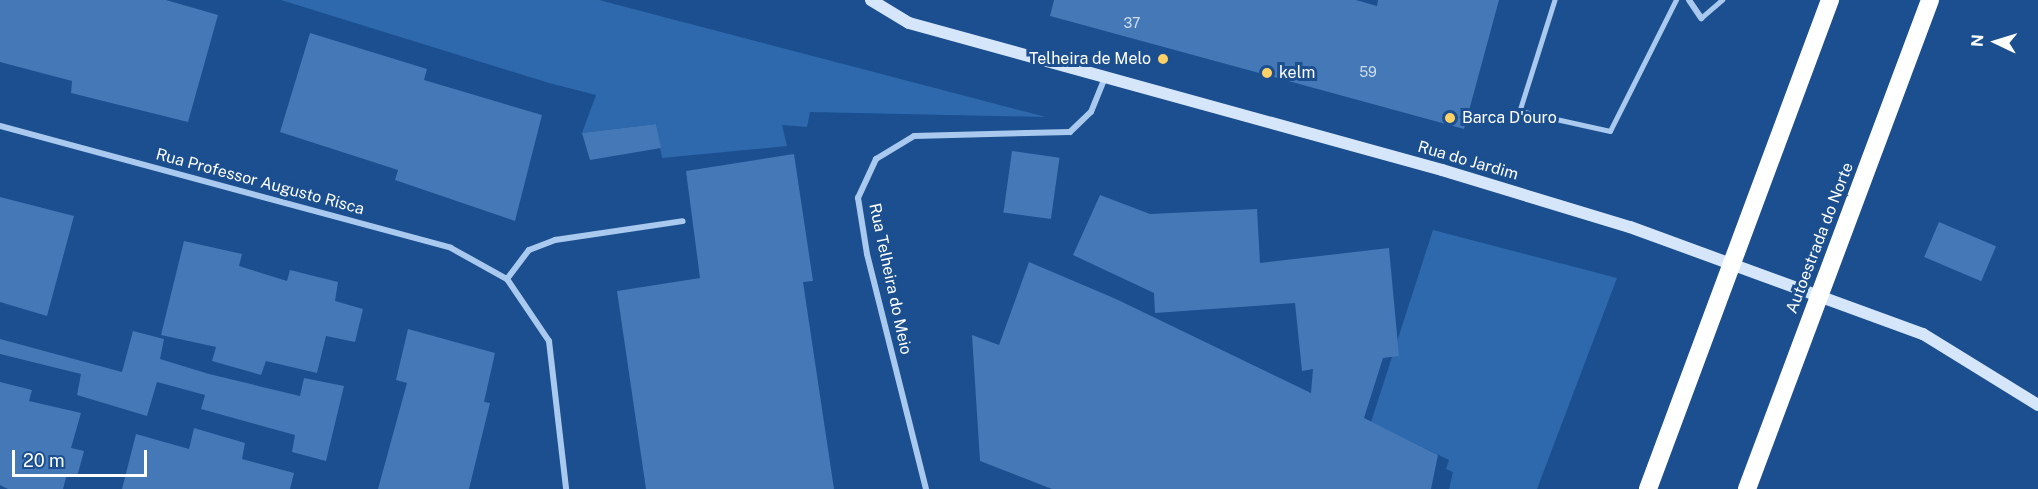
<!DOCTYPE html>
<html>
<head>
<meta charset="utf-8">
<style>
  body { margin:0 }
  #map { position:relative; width:2038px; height:489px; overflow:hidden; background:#1b4f8f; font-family:"Public Sans",sans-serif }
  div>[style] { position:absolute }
  .green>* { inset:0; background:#2e69ad }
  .building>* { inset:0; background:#4478b7; transform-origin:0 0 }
  .lane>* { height:4.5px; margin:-2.25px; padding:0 2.25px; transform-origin:2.25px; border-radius:2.25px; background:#a9c9ee }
  .street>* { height:6px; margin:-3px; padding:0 3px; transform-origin:3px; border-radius:3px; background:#a9c9ee }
  .secondary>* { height:12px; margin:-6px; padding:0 6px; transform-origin:6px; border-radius:6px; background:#d6e6fa }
  .highway>* { height:18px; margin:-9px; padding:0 9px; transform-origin:9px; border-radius:9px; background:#fff }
  .dots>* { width:16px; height:16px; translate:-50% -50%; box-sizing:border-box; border:3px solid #1b4f8f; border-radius:50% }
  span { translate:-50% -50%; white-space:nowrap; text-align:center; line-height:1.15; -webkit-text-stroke:6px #1b4f8f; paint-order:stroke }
  .number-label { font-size:14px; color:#d0dded }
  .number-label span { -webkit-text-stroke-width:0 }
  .poi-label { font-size:16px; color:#fff }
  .right { translate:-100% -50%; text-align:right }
  .left { translate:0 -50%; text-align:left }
  .street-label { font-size:16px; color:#fff }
  .north { position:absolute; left:1966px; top:12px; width:60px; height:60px; -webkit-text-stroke:4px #1b4f8f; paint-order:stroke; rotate:274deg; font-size:16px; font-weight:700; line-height:24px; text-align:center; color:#fff }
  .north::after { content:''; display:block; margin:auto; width:21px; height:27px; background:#fff; clip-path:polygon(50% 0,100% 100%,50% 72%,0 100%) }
  .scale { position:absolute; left:12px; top:450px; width:135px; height:27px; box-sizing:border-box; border:3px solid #fff; border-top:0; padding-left:8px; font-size:18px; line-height:21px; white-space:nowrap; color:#fff; -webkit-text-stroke:4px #1b4f8f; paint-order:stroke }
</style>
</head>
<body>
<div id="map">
  <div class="green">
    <div style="clip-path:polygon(281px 0,599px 0,1046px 117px,810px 112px,807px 127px,782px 125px,787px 146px,662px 158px,656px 124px,582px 133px,596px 95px,549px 83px)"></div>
    <div style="clip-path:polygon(1433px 230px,1617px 278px,1537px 489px,1449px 489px,1453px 472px,1446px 469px,1449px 460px,1371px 422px)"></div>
  </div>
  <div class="building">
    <div style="clip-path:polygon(0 0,166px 0,218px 15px,188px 122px,71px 93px,72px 81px,0 62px)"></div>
    <div style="clip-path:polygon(1054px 0,1356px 0,1377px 6px,1378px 0,1499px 0,1464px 129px,1050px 16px)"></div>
    <div style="clip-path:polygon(310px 33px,427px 69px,424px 80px,542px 115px,515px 221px,395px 180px,398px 170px,280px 132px)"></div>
    <div style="clip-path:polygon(656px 124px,661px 148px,590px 160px,582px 133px)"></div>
    <div style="left:1012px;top:151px;width:48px;height:62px;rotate:8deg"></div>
    <div style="clip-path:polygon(794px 154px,813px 281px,803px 282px,834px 489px,646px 489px,617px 291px,700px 278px,686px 171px)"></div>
    <div style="clip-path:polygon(1100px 195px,1150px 214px,1257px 209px,1260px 263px,1389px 248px,1399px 356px,1383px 358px,1364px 418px,1438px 455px,1431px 489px,1052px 489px,980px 461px,972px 335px,999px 345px,1029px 262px,1116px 299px,1311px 393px,1313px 369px,1302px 371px,1295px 303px,1155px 313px,1154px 293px,1073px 255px)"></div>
    <div style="clip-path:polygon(0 197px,74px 216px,47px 316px,0 302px)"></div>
    <div style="left:1939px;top:222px;width:62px;height:38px;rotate:23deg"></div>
    <div style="clip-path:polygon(184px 241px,242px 254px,239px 266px,287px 281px,290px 270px,338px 282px,335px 301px,363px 309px,355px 342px,326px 336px,317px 373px,266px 361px,261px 375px,212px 361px,216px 347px,161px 335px)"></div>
    <div style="clip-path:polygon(408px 329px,495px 353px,484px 402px,490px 403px,469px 489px,378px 489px,407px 383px,396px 380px)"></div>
    <div style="clip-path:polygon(133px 331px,164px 339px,160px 359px,209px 374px,300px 396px,304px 378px,344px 386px,326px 461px,292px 452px,295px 435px,201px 409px,205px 395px,157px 382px,147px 416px,77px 395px,81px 374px,0 354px,0 339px,122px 372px)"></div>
    <div style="clip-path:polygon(0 382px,32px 390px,29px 401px,81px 413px,71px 448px,84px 451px,77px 477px,67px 474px,63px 489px,8px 489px,0 485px)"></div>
    <div style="clip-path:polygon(194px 428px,245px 443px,242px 459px,294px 473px,290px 489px,122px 489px,136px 434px,189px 449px)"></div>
  </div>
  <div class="lane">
    <div style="left:1555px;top:0;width:116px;rotate:107.5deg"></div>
    <div style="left:1520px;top:111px;width:92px;rotate:12.5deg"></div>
    <div style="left:1610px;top:131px;width:147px;rotate:-63.3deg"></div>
    <div style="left:1701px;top:18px;width:28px;rotate:-41deg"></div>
  </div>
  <div class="street">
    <div style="left:1689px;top:0;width:22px;rotate:56deg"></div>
    <div style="left:0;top:126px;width:467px;rotate:15.1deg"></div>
    <div style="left:451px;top:248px;width:64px;rotate:29deg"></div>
    <div style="left:507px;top:279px;width:75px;rotate:55.9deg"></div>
    <div style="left:549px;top:341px;width:149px;rotate:83.4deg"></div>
    <div style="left:507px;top:279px;width:36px;rotate:-53deg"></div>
    <div style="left:529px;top:250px;width:28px;rotate:-21deg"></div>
    <div style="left:555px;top:240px;width:129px;rotate:-8.4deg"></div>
    <div style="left:926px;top:489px;width:242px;rotate:-104.1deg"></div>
    <div style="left:867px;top:254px;width:57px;rotate:-99.1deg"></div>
    <div style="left:858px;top:198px;width:43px;rotate:-65.2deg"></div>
    <div style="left:876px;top:159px;width:44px;rotate:-31.2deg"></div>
    <div style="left:914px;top:136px;width:156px;rotate:-1.5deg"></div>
    <div style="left:1070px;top:132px;width:29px;rotate:-44deg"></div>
    <div style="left:1091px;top:112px;width:35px;rotate:-68deg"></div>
  </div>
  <div class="secondary">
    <div style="left:871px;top:0;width:44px;rotate:31.2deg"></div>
    <div style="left:909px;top:23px;width:553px;rotate:15.42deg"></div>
    <div style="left:1442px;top:170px;width:196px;rotate:16.9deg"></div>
    <div style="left:1630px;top:227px;width:312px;rotate:20.1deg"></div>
    <div style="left:1923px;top:334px;width:135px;rotate:31.7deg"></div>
  </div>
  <div class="highway">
    <div style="left:1648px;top:489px;width:522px;rotate:-69.59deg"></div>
    <div style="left:1747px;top:489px;width:522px;rotate:-69.48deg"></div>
  </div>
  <div class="dots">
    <div style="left:1163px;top:59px;background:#ffd166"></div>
    <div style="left:1267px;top:73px;background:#ffd166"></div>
    <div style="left:1450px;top:118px;background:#ffd166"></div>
  </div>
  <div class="number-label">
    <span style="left:1132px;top:23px">37</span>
    <span style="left:1368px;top:72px">59</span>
  </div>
  <div class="poi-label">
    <span class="right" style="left:1151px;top:59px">Telheira de Melo</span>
    <span class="left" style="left:1279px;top:73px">kelm</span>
    <span class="left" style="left:1462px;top:118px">Barca D'ouro</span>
  </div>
  <div class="street-label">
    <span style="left:1468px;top:161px;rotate:16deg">Rua do Jardim</span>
    <span style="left:260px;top:182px;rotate:15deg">Rua Professor Augusto Risca</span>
    <span style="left:1820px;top:238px;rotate:-69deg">Autoestrada do Norte</span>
    <span style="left:890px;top:279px;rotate:78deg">Rua Telheira do Meio</span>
  </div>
  <div class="north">N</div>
  <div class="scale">20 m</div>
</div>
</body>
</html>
